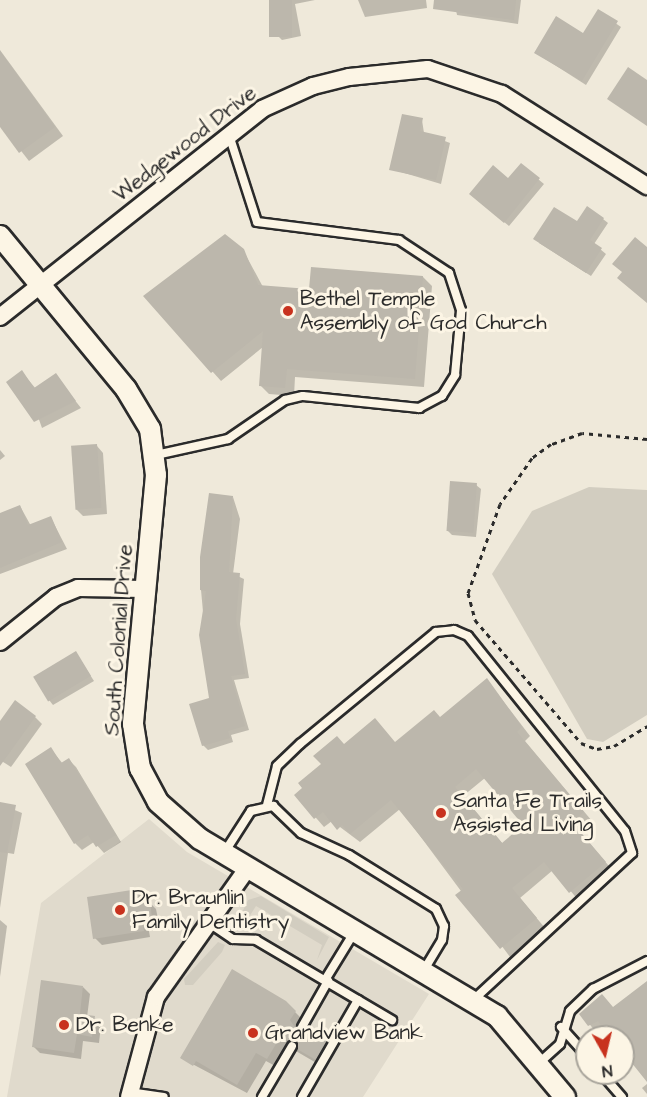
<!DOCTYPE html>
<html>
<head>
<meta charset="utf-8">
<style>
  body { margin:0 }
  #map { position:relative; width:647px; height:1097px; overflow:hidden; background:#efe9da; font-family:"Architects Daughter",sans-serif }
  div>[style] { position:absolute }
  .built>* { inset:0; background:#e0dacc }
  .green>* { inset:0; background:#d2cdc0 }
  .shadow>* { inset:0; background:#0003 }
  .building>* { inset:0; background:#bcb7ac; transform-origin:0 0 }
  .path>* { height:3px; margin-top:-1.5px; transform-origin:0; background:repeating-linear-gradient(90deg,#2b2b2b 0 4.5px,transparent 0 9px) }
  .roads { filter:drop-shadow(2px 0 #2b2b2b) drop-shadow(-2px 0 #2b2b2b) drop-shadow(0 2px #2b2b2b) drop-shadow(0 -2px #2b2b2b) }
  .service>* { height:8px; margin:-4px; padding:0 4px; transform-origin:4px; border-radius:4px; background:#fcf5e5 }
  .minor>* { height:16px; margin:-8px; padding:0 8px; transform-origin:8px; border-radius:8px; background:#fcf5e5 }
  .tertiary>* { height:20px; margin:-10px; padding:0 10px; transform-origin:10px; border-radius:10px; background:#fcf5e5 }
  .dots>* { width:16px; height:16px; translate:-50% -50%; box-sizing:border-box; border:3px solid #fcf5e5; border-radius:50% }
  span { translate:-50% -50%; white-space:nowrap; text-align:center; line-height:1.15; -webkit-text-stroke:6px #fcf5e5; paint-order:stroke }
  .street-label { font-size:21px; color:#2b2b2b }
  .poi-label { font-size:21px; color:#2b2b2b }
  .left { translate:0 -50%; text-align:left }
  .north { position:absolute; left:575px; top:1025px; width:60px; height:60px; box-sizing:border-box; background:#fcf5e5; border:2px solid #a8a49b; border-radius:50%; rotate:172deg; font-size:16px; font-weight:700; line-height:24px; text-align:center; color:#2b2b2b }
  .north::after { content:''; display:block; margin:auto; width:21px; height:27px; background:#c8321e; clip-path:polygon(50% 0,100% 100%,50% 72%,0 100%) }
</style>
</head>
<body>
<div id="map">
  <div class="built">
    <div style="clip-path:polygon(149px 819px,187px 852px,429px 994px,363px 1097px,7px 1097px,41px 903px)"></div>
  </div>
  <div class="green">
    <div style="clip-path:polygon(589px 487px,647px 490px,647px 715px,603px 742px,587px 739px,492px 574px,532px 511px)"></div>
    <div style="clip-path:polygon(261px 896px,329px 937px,317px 960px,322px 945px,256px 906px,242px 928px,235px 927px,248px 900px)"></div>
    <div style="clip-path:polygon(218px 942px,225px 945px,222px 952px,193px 985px,185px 985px,184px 979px)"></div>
  </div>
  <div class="shadow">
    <div style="clip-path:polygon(270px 0,315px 0,295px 4px,301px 36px,282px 40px,277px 35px)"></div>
    <div style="clip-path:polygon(358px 0,426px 0,427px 8px,365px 17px)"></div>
    <div style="clip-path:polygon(454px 0,521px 0,518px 24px,457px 15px)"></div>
    <div style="clip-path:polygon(598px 11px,621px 27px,586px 85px,536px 53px,584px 35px)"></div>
    <div style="clip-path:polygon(0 50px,63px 136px,29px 161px,0 124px)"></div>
    <div style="clip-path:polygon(422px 120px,424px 133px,450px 143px,441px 184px,391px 169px)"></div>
    <div style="clip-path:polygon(521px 165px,544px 184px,509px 226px,475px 198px,508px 180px)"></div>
    <div style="clip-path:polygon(603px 219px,608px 223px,594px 244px,606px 254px,591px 276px,539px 243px,577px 223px)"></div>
    <div style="clip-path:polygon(243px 250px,263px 287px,311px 290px,423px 277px,432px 286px,424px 387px,295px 377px,294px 396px,269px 394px,260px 385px,263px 347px,221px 381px,145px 296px)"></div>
    <div style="clip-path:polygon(22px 372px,36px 389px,55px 375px,81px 408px,42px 428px)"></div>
    <div style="clip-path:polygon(97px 446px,103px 453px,107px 514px,83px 516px,76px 509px)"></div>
    <div style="clip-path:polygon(0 450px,5px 456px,0 460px)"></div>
    <div style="clip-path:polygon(476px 485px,481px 489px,476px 537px,452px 535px,447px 530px)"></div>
    <div style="clip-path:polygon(233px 497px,240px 519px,233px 574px,244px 579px,240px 624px,249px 678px,234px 680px,249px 730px,231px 735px,233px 742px,208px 750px,203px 745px,211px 699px,201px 590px)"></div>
    <div style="clip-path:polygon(20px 506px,31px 526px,51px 518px,67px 549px,0 574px,0 548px)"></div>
    <div style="clip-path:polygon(76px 653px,94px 681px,53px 705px,49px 700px)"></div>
    <div style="clip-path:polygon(evenodd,487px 680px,530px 736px,525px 741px,592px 821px,579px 831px,614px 872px,579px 901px,553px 870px,520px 898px,545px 928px,510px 957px,400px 809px,360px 842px,332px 821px,324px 827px,296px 795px,344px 745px,396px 743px,441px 718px,487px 680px,485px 778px,526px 826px,503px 844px,463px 796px,485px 778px)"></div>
    <div style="clip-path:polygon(35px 717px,42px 724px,11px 767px,0 760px,0 723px)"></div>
    <div style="clip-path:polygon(51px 749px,63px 764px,69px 760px,76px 767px,121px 842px,104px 853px,94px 842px,82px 850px,75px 843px)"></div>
    <div style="clip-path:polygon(0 804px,22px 813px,14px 854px,8px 853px,0 908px)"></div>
    <div style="clip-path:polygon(138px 891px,156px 909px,159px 924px,148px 926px,150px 937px,102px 945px,95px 938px)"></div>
    <div style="clip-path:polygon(0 920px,7px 926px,0 977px)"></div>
    <div style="clip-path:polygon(83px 987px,90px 994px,87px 1017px,101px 1025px,99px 1043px,83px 1041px,81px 1059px,40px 1053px,33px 1046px)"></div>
    <div style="clip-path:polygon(647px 989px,647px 1079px,623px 1050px,623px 1037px,612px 1037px,604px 1027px,596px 1032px,581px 1014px,614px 1009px)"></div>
    <div style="clip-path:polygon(285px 1002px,304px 1021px,301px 1033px,335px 1052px,325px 1068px,289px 1047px,277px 1067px,266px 1061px,247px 1093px,181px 1058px)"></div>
    <div style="clip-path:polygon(647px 1084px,647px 1094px,642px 1088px)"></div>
  </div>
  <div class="building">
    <div style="left:269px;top:0;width:23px;height:37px"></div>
    <div style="clip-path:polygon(434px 0,516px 0,514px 20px,433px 9px)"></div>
    <div style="clip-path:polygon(598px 9px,618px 21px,582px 81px,534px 53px,556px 16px,583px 33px)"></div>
    <div style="clip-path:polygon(0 51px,55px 127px,19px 153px,0 127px)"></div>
    <div style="clip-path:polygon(628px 67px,647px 80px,647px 126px,607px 99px)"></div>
    <div style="clip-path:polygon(402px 114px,423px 118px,420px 131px,446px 137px,436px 180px,389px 170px)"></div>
    <div style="clip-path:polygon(521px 163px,540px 178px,504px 223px,469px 194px,493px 165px,508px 178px)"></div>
    <div style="clip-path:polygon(587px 206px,604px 218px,590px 240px,602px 248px,586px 273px,533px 239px,554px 207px,577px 221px)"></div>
    <div style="clip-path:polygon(225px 234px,244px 249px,258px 285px,309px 289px,311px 267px,423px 276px,415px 379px,287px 369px,285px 388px,259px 386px,263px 331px,211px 373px,143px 296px)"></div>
    <div style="clip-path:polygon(635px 237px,647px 247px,647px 303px,617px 278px,622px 272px,612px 264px)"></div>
    <div style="clip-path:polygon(22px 370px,34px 388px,56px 373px,76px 401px,34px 422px,6px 382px)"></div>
    <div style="left:97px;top:444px;width:64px;height:26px;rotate:86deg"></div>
    <div style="left:450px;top:481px;width:27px;height:50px;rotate:4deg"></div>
    <div style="clip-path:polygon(209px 493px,233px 496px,229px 572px,240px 573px,236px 619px,245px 674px,231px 676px,245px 726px,228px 731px,230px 738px,202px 746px,189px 704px,209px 698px,199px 635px,206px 591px,200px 590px,200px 557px)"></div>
    <div style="clip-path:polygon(20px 505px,28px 525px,51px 516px,62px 542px,0 568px,0 513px)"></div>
    <div style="left:76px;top:651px;width:29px;height:50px;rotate:59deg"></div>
    <div style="clip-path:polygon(evenodd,487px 678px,522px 727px,517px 732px,584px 812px,572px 822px,606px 862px,569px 893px,544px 862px,512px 888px,537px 918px,500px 949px,455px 895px,463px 889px,391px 800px,350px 834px,342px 825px,337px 830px,323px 812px,314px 819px,294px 795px,302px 788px,298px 783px,321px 764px,313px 756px,337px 736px,344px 744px,375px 718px,395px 742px,434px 710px,440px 717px,487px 678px,476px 769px,523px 825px,502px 843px,455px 787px,476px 769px)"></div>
    <div style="clip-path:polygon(15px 700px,36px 716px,0 766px,0 721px)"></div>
    <div style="clip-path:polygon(51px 747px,61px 763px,69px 758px,116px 835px,96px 847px,88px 835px,74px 844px,25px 764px)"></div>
    <div style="clip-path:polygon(0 802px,16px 805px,7px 853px,0 852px)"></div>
    <div style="clip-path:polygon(138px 889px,140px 902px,150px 900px,152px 918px,142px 919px,144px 931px,93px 939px,87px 897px)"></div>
    <div style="clip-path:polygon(232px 969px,286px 1001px,296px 1011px,290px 1020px,298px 1032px,308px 1030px,327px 1042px,316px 1060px,297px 1049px,296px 1041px,279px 1039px,267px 1059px,256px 1053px,237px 1085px,196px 1061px,193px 1066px,180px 1058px)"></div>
    <div style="clip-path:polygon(41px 980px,83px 986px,80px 1014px,95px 1016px,92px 1037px,77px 1034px,74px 1053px,32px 1047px)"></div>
    <div style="clip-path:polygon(647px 981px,647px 1082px,623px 1052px,623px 1037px,610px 1037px,598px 1021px,588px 1026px,579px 1014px,602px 994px,613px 1007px)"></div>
  </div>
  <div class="path">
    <div style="left:647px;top:439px;width:65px;rotate:-174.7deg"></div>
    <div style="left:582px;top:433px;width:33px;rotate:160deg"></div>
    <div style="left:551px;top:444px;width:24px;rotate:144deg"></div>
    <div style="left:532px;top:458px;width:56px;rotate:124.8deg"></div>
    <div style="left:500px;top:504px;width:95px;rotate:109.8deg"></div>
    <div style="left:468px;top:593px;width:28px;rotate:75deg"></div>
    <div style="left:475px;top:620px;width:162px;rotate:49.2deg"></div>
    <div style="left:581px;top:743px;width:17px;rotate:21deg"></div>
    <div style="left:597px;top:749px;width:17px;rotate:-10deg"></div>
    <div style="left:614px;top:746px;width:39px;rotate:-31deg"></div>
  </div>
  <div class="roads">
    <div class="service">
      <div style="left:156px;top:455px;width:74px;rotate:-12.5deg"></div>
      <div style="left:228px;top:439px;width:69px;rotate:-34.4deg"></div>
      <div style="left:285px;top:400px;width:18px;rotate:-13deg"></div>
      <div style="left:303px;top:396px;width:117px;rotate:5.9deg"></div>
      <div style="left:419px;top:408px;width:26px;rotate:-28deg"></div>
      <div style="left:442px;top:396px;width:25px;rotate:-58deg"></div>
      <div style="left:455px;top:375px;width:65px;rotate:-84.7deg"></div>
      <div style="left:461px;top:310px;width:39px;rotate:-108deg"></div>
      <div style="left:449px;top:273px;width:60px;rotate:-146.6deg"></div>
      <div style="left:399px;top:240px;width:143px;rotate:-172.8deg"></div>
      <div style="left:257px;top:222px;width:91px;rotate:-107.8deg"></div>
      <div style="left:267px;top:805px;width:40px;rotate:-75.6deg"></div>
      <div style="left:277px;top:766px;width:32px;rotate:-44deg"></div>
      <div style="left:300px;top:744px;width:176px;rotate:-39.5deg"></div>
      <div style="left:436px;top:632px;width:18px;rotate:-6deg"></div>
      <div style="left:454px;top:630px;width:15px;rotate:23deg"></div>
      <div style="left:468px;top:636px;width:250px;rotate:51.2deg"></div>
      <div style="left:625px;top:831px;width:23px;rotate:72deg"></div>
      <div style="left:632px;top:853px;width:217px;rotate:137.2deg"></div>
      <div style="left:224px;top:853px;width:50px;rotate:-57.3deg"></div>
      <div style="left:251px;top:811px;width:23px;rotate:-13deg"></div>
      <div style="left:273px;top:806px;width:39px;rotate:44deg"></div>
      <div style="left:301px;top:833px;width:53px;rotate:24.6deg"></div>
      <div style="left:349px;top:855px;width:102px;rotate:31.8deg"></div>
      <div style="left:436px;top:909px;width:19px;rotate:65deg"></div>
      <div style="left:444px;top:926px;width:14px;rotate:98deg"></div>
      <div style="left:442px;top:940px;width:35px;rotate:121deg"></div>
      <div style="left:212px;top:925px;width:25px;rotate:34deg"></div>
      <div style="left:233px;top:939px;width:23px;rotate:2deg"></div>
      <div style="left:256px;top:940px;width:158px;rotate:30.5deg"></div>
      <div style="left:325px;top:980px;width:57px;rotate:-58.5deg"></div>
      <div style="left:302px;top:1027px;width:53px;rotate:-60.5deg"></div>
      <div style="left:561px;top:1027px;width:39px;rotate:48deg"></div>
      <div style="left:539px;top:1063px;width:28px;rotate:-42deg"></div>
      <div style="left:560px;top:1044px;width:34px;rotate:-73deg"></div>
      <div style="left:570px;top:1011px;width:32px;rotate:-44deg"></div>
      <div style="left:593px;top:989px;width:61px;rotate:-27.4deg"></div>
      <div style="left:601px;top:1073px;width:32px;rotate:49deg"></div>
      <div style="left:129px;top:1092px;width:35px;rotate:8deg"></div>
      <div style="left:262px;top:1097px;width:59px;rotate:-59.5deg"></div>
      <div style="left:302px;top:1097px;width:112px;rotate:-60deg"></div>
    </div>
    <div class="minor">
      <div style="left:0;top:317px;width:335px;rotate:-38.4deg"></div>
      <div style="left:262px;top:109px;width:56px;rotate:-24.3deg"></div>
      <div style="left:313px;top:86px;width:37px;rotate:-14deg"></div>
      <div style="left:349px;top:77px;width:79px;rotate:-5.8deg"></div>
      <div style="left:428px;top:69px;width:78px;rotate:18.7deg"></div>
      <div style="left:502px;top:94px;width:172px;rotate:32.4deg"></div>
      <div style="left:0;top:642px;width:72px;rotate:-38.8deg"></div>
      <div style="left:56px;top:597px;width:24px;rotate:-22deg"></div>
      <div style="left:78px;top:588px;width:68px;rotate:0.8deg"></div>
      <div style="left:129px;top:1097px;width:104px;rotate:-74.9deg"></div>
      <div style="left:156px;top:997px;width:157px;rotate:-54.6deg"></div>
    </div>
    <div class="tertiary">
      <div style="left:0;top:236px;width:198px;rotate:50.5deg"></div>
      <div style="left:126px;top:389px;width:47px;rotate:59deg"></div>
      <div style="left:150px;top:429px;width:46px;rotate:82.6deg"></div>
      <div style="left:156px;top:475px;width:250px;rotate:95.3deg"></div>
      <div style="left:133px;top:724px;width:45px;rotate:81deg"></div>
      <div style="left:140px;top:768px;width:38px;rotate:62deg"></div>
      <div style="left:158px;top:802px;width:56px;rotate:41.4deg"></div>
      <div style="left:200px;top:839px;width:346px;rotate:30.8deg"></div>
      <div style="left:497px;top:1016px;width:106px;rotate:50deg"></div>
    </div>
  </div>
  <div class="dots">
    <div style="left:288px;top:311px;background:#c8321e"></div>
    <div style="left:441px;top:813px;background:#c8321e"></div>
    <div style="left:120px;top:910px;background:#c8321e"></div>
    <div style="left:64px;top:1025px;background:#c8321e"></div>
    <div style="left:253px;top:1033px;background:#c8321e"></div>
  </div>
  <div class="street-label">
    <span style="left:185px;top:144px;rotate:-38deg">Wedgewood Drive</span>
    <span style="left:119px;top:640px;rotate:-86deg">South Colonial Drive</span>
  </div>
  <div class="poi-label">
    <span class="left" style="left:300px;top:311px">Bethel Temple<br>Assembly of God Church</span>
    <span class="left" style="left:453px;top:813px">Santa Fe Trails<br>Assisted Living</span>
    <span class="left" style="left:132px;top:910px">Dr. Braunlin<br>Family Dentistry</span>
    <span class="left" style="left:76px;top:1025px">Dr. Benke</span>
    <span class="left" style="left:265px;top:1033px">Grandview Bank</span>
  </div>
  <div class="north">N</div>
</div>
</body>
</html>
